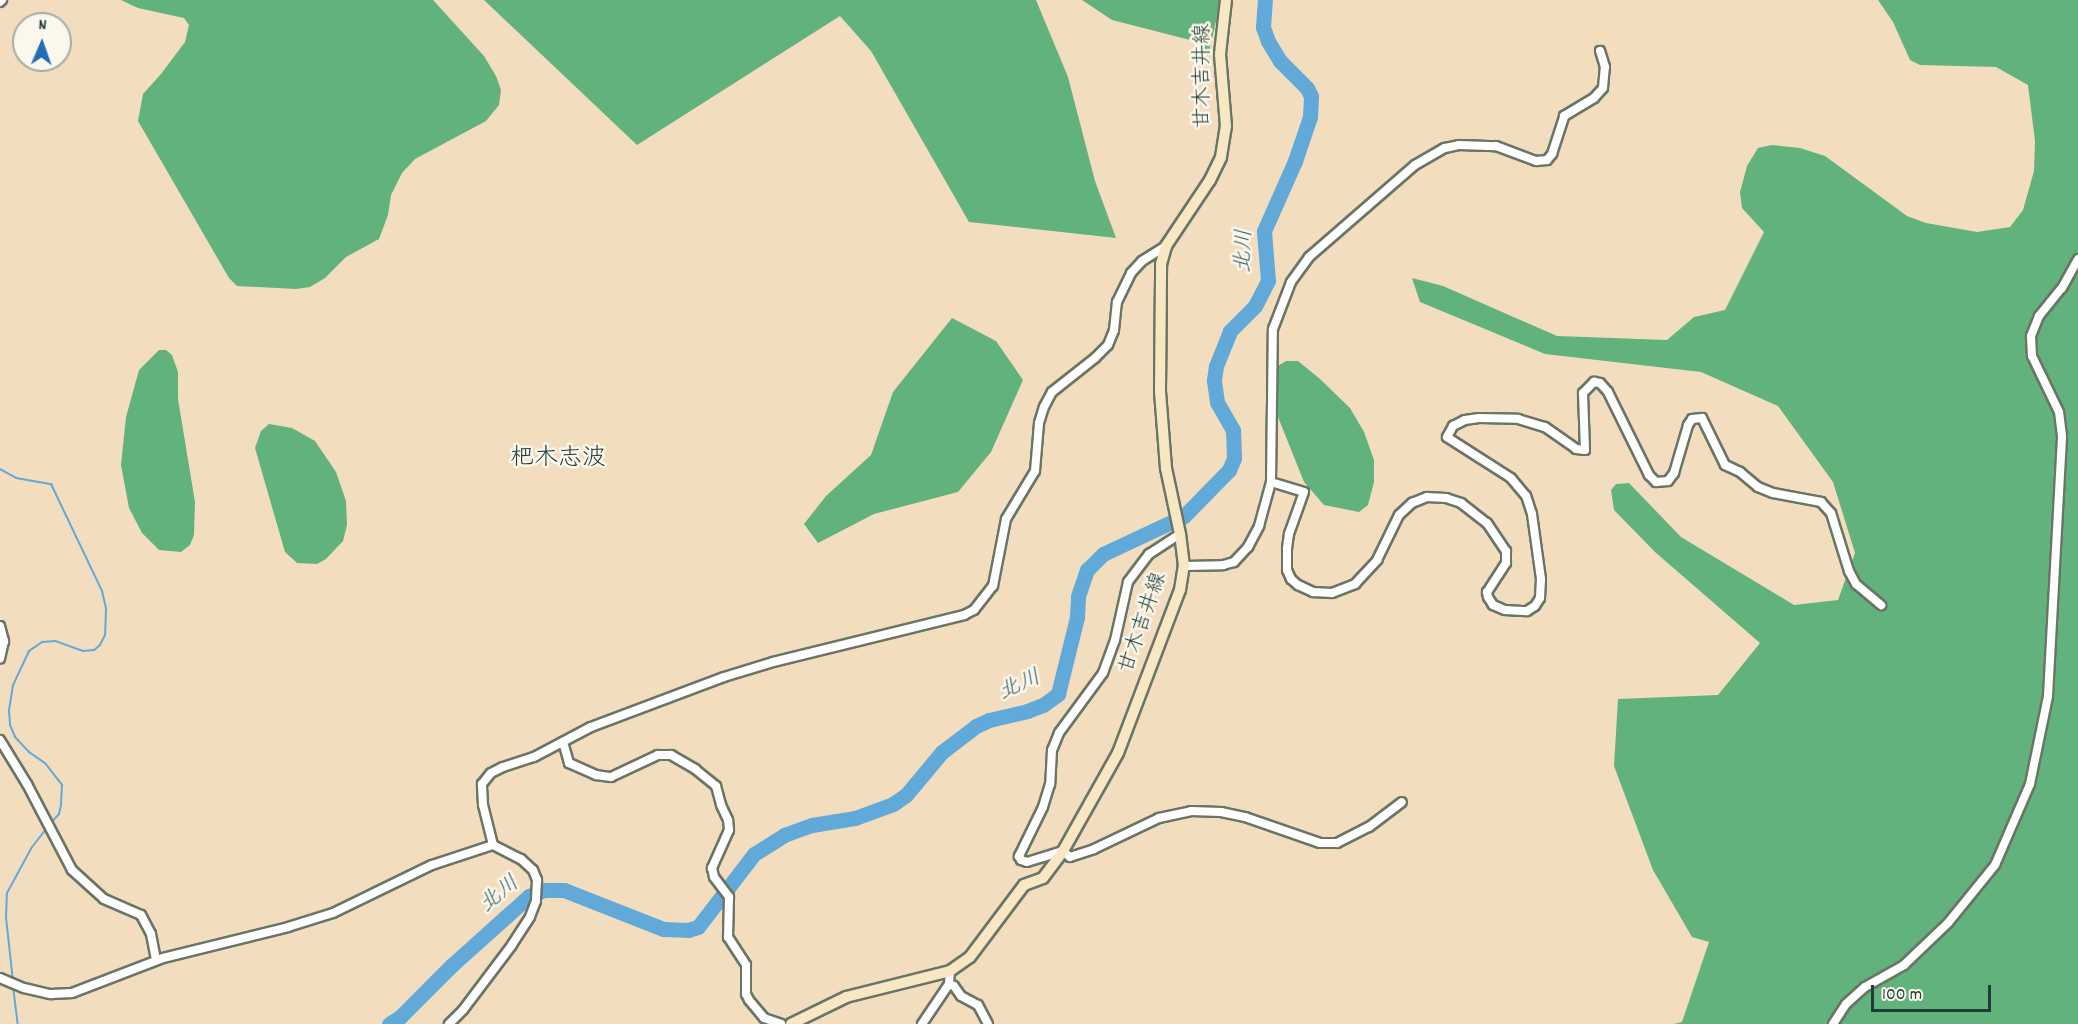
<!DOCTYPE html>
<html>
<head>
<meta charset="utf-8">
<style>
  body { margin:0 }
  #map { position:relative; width:2078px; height:1024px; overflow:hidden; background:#f3ddbf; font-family:Dekko,"Klee One",sans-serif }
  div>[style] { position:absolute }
  .forest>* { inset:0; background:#62b27d }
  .stream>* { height:2px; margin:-1px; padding:0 1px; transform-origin:1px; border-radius:1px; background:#61a9d8 }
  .river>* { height:15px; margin:-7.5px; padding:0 7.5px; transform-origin:7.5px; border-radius:7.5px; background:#61a9d8 }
  .roads { filter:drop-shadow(2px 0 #697565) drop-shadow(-2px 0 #697565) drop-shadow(0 2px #697565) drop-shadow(0 -2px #697565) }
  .minor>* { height:8px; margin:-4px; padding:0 4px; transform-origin:4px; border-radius:4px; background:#fff }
  .secondary>* { height:10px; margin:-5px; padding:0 5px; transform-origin:5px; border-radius:5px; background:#f7e8c3 }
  span { translate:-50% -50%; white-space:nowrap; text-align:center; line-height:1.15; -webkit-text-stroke:5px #fbf7ec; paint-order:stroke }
  .street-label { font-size:21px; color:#1f3d34 }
  .water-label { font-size:22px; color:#335d65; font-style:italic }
  .quarter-label { font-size:24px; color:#1f3d34 }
  .north { position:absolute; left:12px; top:12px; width:60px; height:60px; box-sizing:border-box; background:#fbf7ec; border:2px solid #a3ada2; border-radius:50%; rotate:2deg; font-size:16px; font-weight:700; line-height:24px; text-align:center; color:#1f3d34 }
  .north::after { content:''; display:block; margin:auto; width:21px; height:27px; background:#1f6fb2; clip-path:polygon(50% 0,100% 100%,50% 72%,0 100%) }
  .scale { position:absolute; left:1871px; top:985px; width:120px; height:27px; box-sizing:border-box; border:3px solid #1f3d34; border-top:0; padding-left:8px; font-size:18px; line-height:21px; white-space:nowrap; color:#1f3d34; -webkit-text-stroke:4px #fbf7ec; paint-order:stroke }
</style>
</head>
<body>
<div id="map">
  <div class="forest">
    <div style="clip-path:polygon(121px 0,433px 0,484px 56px,496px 76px,501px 90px,499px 105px,486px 121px,415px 159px,402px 173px,391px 195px,388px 215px,379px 239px,346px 257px,325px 278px,310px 287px,296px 289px,237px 286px,229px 278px,138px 121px,143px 94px,161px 74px,185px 42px,189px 25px,184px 18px,138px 8px)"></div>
    <div style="clip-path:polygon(484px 0,1036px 0,1068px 77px,1095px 181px,1116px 238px,969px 222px,871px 51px,840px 16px,637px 145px)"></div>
    <div style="clip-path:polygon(1082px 0,1221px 0,1208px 56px,1198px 42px,1112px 20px)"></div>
    <div style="clip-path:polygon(1878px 0,2078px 0,2078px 1024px,1674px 1024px,1682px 1022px,1709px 942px,1692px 937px,1653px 870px,1614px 766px,1618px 699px,1718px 695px,1760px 643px,1655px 552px,1614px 510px,1611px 490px,1616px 484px,1629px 483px,1681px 537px,1794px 605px,1838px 600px,1855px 553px,1833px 482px,1778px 406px,1701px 372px,1545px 354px,1420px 302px,1412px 278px,1443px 286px,1557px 336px,1667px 340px,1694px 317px,1725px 310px,1764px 232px,1742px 208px,1740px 192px,1747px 166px,1758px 148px,1772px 145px,1800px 148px,1825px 156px,1907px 216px,1926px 223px,1977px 232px,2010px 227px,2023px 210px,2034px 171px,2035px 141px,2028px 85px,1996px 67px,1920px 65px,1910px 60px,1893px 22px)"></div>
    <div style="clip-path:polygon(952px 318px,996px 341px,1023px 380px,991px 452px,958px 492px,874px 514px,818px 543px,804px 524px,826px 496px,871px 455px,893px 392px)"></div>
    <div style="clip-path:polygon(159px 350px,166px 350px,172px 355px,178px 372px,178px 399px,195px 502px,194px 535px,190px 545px,181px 552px,159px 550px,142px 533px,129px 508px,121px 465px,126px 417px,139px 370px)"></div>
    <div style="clip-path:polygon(1286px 361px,1298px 361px,1320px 379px,1350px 408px,1364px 432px,1374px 460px,1374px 482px,1368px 505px,1359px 512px,1324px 505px,1304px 482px,1276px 412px,1278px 366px)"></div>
    <div style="clip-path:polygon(269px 424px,292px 428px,315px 441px,336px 472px,346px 501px,347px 525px,343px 541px,326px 559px,317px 564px,297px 563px,285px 552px,255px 448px,261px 431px)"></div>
  </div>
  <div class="stream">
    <div style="left:0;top:469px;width:18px;rotate:29deg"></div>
    <div style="left:16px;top:478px;width:36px;rotate:10deg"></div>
    <div style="left:51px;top:484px;width:119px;rotate:64.5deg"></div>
    <div style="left:102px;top:591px;width:18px;rotate:77deg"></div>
    <div style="left:106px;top:609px;width:26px;rotate:92deg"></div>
    <div style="left:105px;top:635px;width:11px;rotate:117deg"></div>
    <div style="left:100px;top:645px;width:8px;rotate:140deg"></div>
    <div style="left:94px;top:650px;width:11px;rotate:175deg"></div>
    <div style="left:83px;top:651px;width:29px;rotate:-160deg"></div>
    <div style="left:56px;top:641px;width:14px;rotate:176deg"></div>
    <div style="left:42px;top:642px;width:16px;rotate:145deg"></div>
    <div style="left:29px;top:651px;width:38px;rotate:115deg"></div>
    <div style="left:13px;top:685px;width:25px;rotate:99deg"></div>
    <div style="left:9px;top:710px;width:15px;rotate:86deg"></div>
    <div style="left:10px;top:725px;width:13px;rotate:67deg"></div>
    <div style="left:15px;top:737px;width:21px;rotate:47deg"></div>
    <div style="left:29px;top:752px;width:19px;rotate:35deg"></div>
    <div style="left:45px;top:763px;width:28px;rotate:52deg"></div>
    <div style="left:62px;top:785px;width:20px;rotate:93deg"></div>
    <div style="left:61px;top:805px;width:9px;rotate:103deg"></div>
    <div style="left:59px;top:814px;width:12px;rotate:132deg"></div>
    <div style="left:13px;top:981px;width:63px;rotate:-96.3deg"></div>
    <div style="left:6px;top:918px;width:25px;rotate:-88deg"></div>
    <div style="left:7px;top:893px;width:52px;rotate:-61.5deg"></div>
    <div style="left:32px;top:847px;width:24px;rotate:-52deg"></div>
    <div style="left:13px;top:986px;width:38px;rotate:83deg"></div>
  </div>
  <div class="river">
    <div style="left:389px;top:1024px;width:13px;rotate:-32deg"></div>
    <div style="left:400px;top:1017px;width:74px;rotate:-45deg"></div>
    <div style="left:452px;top:965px;width:103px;rotate:-41.9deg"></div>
    <div style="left:529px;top:896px;width:16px;rotate:-22deg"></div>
    <div style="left:544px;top:890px;width:20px"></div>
    <div style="left:564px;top:890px;width:106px;rotate:21.5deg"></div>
    <div style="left:663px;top:929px;width:25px;rotate:2deg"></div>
    <div style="left:688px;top:930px;width:10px;rotate:-17deg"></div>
    <div style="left:698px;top:927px;width:92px;rotate:-52.5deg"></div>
    <div style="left:754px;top:854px;width:36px;rotate:-32deg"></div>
    <div style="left:784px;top:835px;width:30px;rotate:-20deg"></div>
    <div style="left:812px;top:825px;width:44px;rotate:-9.2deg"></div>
    <div style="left:855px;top:818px;width:40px;rotate:-20.2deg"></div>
    <div style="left:893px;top:804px;width:16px;rotate:-35deg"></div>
    <div style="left:906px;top:795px;width:56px;rotate:-50.1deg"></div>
    <div style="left:942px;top:752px;width:43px;rotate:-37.4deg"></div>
    <div style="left:976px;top:726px;width:14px;rotate:-25deg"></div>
    <div style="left:989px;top:720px;width:39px;rotate:-13deg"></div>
    <div style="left:1027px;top:711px;width:17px;rotate:-21deg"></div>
    <div style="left:1043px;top:705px;width:19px;rotate:-36deg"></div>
    <div style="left:1058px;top:694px;width:79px;rotate:-76.1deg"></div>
    <div style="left:1077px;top:617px;width:21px;rotate:-87deg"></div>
    <div style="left:1078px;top:596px;width:28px;rotate:-71deg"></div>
    <div style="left:1087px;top:570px;width:23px;rotate:-45deg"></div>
    <div style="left:1103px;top:554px;width:89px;rotate:-25.1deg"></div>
    <div style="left:1184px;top:516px;width:64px;rotate:-45.6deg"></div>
    <div style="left:1229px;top:470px;width:13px;rotate:-67deg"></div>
    <div style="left:1234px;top:458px;width:28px;rotate:-92deg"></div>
    <div style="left:1233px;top:430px;width:32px;rotate:-120deg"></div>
    <div style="left:1217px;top:402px;width:22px;rotate:-98deg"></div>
    <div style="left:1214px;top:380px;width:14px;rotate:-82deg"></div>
    <div style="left:1216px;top:366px;width:38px;rotate:-68deg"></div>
    <div style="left:1230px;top:331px;width:35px;rotate:-45deg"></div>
    <div style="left:1255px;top:306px;width:28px;rotate:-63deg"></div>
    <div style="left:1268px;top:281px;width:50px;rotate:-94.6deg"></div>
    <div style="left:1264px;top:231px;width:77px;rotate:-66.1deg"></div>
    <div style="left:1295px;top:161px;width:46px;rotate:-71.2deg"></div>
    <div style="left:1310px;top:117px;width:21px;rotate:-87deg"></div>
    <div style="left:1311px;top:96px;width:9px;rotate:-117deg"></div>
    <div style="left:1307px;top:88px;width:38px;rotate:-135deg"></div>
    <div style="left:1280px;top:61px;width:23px;rotate:-121deg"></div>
    <div style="left:1268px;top:41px;width:15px;rotate:-110deg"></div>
    <div style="left:1263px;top:27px;width:27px;rotate:-86deg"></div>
  </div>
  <div class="roads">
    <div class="minor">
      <div style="left:0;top:2px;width:3px;rotate:-45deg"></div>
      <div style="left:1271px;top:482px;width:34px;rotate:17deg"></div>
      <div style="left:1304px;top:492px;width:45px;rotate:109.7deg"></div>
      <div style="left:1289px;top:534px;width:15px;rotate:98deg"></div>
      <div style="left:1287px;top:549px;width:21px;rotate:90deg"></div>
      <div style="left:1287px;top:570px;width:10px;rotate:66deg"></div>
      <div style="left:1291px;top:579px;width:9px;rotate:41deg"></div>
      <div style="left:1298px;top:585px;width:17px;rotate:25deg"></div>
      <div style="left:1313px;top:592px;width:19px;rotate:3deg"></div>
      <div style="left:1332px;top:593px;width:25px;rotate:-21deg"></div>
      <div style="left:1355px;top:584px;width:33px;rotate:-47deg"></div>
      <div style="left:1377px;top:560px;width:50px;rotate:-63.9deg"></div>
      <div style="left:1399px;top:515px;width:18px;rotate:-43deg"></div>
      <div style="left:1412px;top:503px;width:16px;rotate:-22deg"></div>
      <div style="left:1427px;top:497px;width:19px;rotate:3deg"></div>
      <div style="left:1446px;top:498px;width:16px;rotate:18deg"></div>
      <div style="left:1461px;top:503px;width:33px;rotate:38deg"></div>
      <div style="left:1487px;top:523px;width:34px;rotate:56deg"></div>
      <div style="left:1506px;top:551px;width:12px;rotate:90deg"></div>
      <div style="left:1506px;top:563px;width:35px;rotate:123deg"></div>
      <div style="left:1487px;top:592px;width:5px;rotate:79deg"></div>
      <div style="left:1488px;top:597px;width:9px;rotate:58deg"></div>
      <div style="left:1493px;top:605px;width:13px;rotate:23deg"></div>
      <div style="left:1505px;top:610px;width:22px;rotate:3deg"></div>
      <div style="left:1527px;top:611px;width:9px;rotate:-32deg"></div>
      <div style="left:1535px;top:606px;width:9px;rotate:-58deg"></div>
      <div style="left:1540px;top:598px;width:19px;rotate:-87deg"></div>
      <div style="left:1541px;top:579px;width:66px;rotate:-97.9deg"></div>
      <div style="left:1532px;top:514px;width:19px;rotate:-108deg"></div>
      <div style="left:1526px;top:496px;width:23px;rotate:-130deg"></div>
      <div style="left:1511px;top:478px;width:76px;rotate:-147.4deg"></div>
      <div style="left:1447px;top:437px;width:13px;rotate:-61deg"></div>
      <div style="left:1453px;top:426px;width:13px;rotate:-27deg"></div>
      <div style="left:1465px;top:420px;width:14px;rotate:-8deg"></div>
      <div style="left:1479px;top:418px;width:39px;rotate:1deg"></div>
      <div style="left:1518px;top:419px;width:28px;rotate:17deg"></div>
      <div style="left:1545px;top:427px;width:38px;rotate:35deg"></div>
      <div style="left:1576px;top:449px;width:9px;rotate:6deg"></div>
      <div style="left:1585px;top:450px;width:57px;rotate:-92deg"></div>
      <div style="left:1583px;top:393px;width:16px;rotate:-45deg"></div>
      <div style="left:1594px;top:382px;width:6px;rotate:9deg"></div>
      <div style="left:1600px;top:383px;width:12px;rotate:48deg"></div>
      <div style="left:1608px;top:392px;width:93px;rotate:63.7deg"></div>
      <div style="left:1649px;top:475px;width:10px;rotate:45deg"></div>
      <div style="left:1656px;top:482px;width:12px;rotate:-5deg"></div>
      <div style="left:1668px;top:481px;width:10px;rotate:-53deg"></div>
      <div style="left:1674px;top:473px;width:50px;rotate:-73.7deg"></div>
      <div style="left:1688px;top:425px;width:7px;rotate:-56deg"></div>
      <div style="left:1692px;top:419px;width:10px;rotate:-6deg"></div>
      <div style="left:1702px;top:418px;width:52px;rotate:63.9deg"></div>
      <div style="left:1725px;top:465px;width:17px;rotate:25deg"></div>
      <div style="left:1740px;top:472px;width:23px;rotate:40deg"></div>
      <div style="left:1758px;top:487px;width:16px;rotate:22deg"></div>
      <div style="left:1773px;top:493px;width:49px;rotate:10.6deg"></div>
      <div style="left:1821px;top:502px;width:15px;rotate:48deg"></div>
      <div style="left:1831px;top:513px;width:61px;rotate:72.8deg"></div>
      <div style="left:1849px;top:571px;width:15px;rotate:62deg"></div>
      <div style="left:1856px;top:584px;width:33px;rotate:40deg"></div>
      <div style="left:1180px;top:534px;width:37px;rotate:147deg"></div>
      <div style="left:1149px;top:554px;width:35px;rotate:127deg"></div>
      <div style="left:1128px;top:582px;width:59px;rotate:102.6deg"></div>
      <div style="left:1115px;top:640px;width:35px;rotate:110deg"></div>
      <div style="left:1103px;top:673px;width:74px;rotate:126.3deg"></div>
      <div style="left:1059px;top:733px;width:18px;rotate:112deg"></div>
      <div style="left:1052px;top:750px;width:34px;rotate:93deg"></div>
      <div style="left:1050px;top:784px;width:24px;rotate:107deg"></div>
      <div style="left:1043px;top:807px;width:55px;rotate:116.1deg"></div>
      <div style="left:1019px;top:856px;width:4px;rotate:63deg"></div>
      <div style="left:1021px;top:860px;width:6px;rotate:18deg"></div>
      <div style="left:1027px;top:862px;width:38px;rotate:-17deg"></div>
      <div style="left:1063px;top:851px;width:9px;rotate:41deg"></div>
      <div style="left:1070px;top:857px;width:25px;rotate:-18deg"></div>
      <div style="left:1094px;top:849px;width:72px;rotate:-25.5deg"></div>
      <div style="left:1159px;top:818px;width:33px;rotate:-12deg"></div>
      <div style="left:1191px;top:811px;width:30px;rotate:2deg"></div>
      <div style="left:1221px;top:812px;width:25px;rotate:12deg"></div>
      <div style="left:1245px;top:817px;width:79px;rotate:19.1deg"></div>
      <div style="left:1320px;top:843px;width:17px"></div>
      <div style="left:1337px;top:843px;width:36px;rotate:-27deg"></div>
      <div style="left:1369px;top:827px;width:41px;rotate:-37.1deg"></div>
      <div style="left:1184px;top:566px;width:39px;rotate:-1deg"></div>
      <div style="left:1223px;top:565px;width:11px;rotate:-15deg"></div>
      <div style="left:1234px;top:562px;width:21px;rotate:-47deg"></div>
      <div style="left:1248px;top:547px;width:24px;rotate:-62deg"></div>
      <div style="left:1259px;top:526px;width:46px;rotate:-74.7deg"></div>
      <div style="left:1271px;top:482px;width:153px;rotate:-89.3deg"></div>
      <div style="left:1273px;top:329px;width:50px;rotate:-69deg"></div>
      <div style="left:1291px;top:282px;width:31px;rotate:-54deg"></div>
      <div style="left:1309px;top:257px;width:140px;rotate:-41deg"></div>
      <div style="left:1415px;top:165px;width:34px;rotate:-30deg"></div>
      <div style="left:1445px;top:148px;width:14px;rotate:-12deg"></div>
      <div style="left:1459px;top:145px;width:37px;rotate:2deg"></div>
      <div style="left:1496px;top:146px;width:43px;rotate:20.6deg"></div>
      <div style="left:1536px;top:161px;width:11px;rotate:-5deg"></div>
      <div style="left:1547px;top:160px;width:8px;rotate:-50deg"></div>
      <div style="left:1552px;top:154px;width:40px;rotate:-72deg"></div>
      <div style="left:1564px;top:116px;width:35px;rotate:-31deg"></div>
      <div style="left:1594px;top:98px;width:13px;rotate:-48deg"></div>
      <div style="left:1603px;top:88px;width:21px;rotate:-85deg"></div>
      <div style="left:1605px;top:67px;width:17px;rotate:-107deg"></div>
      <div style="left:0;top:626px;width:16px;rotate:75deg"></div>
      <div style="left:4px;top:641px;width:18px;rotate:103deg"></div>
      <div style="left:0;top:740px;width:52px;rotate:58.5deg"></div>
      <div style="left:27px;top:784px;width:97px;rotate:62.4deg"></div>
      <div style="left:72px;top:870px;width:43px;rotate:42.2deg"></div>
      <div style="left:104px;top:899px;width:40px;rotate:23.4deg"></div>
      <div style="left:141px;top:915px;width:21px;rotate:62deg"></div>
      <div style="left:151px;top:934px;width:26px;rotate:79deg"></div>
      <div style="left:563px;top:742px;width:22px;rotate:74deg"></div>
      <div style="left:569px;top:763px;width:30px;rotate:24deg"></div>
      <div style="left:596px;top:775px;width:15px;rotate:8deg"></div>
      <div style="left:611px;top:777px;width:52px;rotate:-25.1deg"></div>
      <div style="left:658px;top:755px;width:13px"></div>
      <div style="left:671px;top:755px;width:28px;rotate:30deg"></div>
      <div style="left:695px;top:769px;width:27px;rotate:39deg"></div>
      <div style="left:716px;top:786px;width:20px;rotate:75deg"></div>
      <div style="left:721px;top:805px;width:17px;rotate:65deg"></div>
      <div style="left:728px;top:820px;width:10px;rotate:84deg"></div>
      <div style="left:729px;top:830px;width:42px;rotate:114.1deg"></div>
      <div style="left:712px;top:868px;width:9px;rotate:77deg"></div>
      <div style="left:714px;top:877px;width:25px;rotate:53deg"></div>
      <div style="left:729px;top:897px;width:40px;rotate:91.4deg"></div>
      <div style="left:728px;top:937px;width:33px;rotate:57deg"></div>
      <div style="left:746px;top:965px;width:29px;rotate:90deg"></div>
      <div style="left:746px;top:994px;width:7px;rotate:63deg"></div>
      <div style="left:749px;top:1000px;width:23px;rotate:50deg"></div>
      <div style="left:764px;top:1018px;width:18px;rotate:19deg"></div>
      <div style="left:493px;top:845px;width:41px;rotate:-104deg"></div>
      <div style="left:483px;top:805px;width:21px;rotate:-93deg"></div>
      <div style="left:482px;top:784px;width:14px;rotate:-51deg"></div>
      <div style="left:491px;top:773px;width:13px;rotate:-27deg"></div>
      <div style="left:503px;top:767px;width:33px;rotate:-18deg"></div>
      <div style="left:534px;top:757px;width:64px;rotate:-27.8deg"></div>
      <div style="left:591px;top:727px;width:142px;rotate:-20.6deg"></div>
      <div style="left:724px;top:677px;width:51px;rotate:-17deg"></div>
      <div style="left:773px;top:662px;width:197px;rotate:-13.8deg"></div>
      <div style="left:964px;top:615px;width:11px;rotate:-27deg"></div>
      <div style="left:974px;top:610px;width:31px;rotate:-52deg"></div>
      <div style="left:993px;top:586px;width:68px;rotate:-79deg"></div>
      <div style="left:1006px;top:519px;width:56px;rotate:-58.9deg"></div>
      <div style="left:1035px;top:471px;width:48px;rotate:-85.2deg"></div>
      <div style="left:1039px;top:423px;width:17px;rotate:-73deg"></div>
      <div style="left:1044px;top:407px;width:17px;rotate:-62deg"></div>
      <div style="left:1052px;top:392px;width:55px;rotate:-38.3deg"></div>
      <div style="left:1095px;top:358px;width:18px;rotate:-45deg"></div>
      <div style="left:1108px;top:345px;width:16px;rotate:-68deg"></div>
      <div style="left:1114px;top:330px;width:28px;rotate:-84deg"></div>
      <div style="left:1117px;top:302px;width:32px;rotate:-64deg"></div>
      <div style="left:1131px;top:273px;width:16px;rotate:-47deg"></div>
      <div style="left:1142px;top:261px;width:28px;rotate:-32deg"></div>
      <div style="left:0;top:978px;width:26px;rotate:23deg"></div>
      <div style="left:24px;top:988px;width:28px;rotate:13deg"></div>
      <div style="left:51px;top:994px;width:21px;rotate:-3deg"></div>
      <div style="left:72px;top:993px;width:97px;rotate:-21deg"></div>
      <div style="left:163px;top:958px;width:129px;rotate:-13.9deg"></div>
      <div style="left:288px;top:927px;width:47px;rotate:-17.3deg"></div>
      <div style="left:333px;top:913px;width:110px;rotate:-25.9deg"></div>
      <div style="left:432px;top:865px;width:64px;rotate:-18.2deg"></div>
      <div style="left:493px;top:845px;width:31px;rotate:27deg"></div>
      <div style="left:521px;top:859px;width:16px;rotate:43deg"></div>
      <div style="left:533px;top:870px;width:11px;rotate:68deg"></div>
      <div style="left:537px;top:880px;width:21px;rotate:93deg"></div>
      <div style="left:536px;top:901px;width:17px;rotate:111deg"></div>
      <div style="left:530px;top:917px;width:33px;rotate:123deg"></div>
      <div style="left:512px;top:945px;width:81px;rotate:127deg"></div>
      <div style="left:463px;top:1010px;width:20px;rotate:135deg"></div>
      <div style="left:949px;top:984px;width:5px;rotate:22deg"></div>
      <div style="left:954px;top:986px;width:12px;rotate:55deg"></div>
      <div style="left:961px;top:996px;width:19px;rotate:28deg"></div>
      <div style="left:978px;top:1005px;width:21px;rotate:62deg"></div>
      <div style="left:922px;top:1024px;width:48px;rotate:-56deg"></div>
      <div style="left:949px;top:984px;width:13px;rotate:-86deg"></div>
      <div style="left:1833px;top:1024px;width:24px;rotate:-57deg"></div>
      <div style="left:1846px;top:1004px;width:25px;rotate:-42deg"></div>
      <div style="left:1865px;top:987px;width:45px;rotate:-29.4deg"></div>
      <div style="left:1904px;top:965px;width:61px;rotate:-43.7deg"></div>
      <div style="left:1948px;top:923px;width:75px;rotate:-51deg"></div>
      <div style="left:1995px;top:865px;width:88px;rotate:-66.6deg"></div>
      <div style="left:2030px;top:784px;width:90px;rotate:-78.4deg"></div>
      <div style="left:2048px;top:696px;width:260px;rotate:-86.9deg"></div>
      <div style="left:2062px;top:436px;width:24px;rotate:-97deg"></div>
      <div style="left:2059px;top:412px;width:62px;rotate:-115.7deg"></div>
      <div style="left:2032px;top:356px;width:20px;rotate:-93deg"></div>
      <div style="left:2031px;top:336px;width:22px;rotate:-68deg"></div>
      <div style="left:2039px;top:316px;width:36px;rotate:-51deg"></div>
      <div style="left:2062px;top:288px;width:33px;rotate:-61deg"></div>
    </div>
    <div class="secondary">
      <div style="left:791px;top:1024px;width:61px;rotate:-26.1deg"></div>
      <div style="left:846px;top:997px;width:107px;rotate:-14deg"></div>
      <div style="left:950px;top:971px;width:24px;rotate:-35deg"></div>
      <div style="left:970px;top:957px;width:90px;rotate:-53.1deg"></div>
      <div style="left:1024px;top:885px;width:20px;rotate:-20deg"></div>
      <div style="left:1043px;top:878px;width:34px;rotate:-53deg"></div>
      <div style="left:1063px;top:851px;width:112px;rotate:-60.7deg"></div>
      <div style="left:1118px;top:753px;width:174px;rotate:-69.2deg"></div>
      <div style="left:1180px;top:590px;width:24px;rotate:-81deg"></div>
      <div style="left:1184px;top:566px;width:32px;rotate:-97deg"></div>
      <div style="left:1180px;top:534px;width:67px;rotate:-102deg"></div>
      <div style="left:1166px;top:468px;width:77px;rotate:-94.5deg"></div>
      <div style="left:1160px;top:391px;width:127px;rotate:-89.5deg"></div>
      <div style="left:1161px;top:264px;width:19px;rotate:-74deg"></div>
      <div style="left:1166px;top:246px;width:79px;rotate:-56.3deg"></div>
      <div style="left:1210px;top:180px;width:25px;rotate:-64deg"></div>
      <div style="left:1221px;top:157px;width:31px;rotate:-81deg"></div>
      <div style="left:1226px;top:126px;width:72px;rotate:-94.8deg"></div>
      <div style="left:1220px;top:54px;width:54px;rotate:-83.7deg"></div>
    </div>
  </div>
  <div class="street-label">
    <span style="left:1204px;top:76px;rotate:-90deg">甘木吉井線</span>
    <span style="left:1144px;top:623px;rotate:-71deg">甘木吉井線</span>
  </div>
  <div class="water-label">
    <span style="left:1245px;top:251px;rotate:-88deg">北川</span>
    <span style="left:1020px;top:686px;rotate:-24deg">北川</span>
    <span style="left:500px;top:895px;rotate:-39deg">北川</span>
  </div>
  <div class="quarter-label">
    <span style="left:558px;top:460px">杷木志波</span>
  </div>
  <div class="north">N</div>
  <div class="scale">100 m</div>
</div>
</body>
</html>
